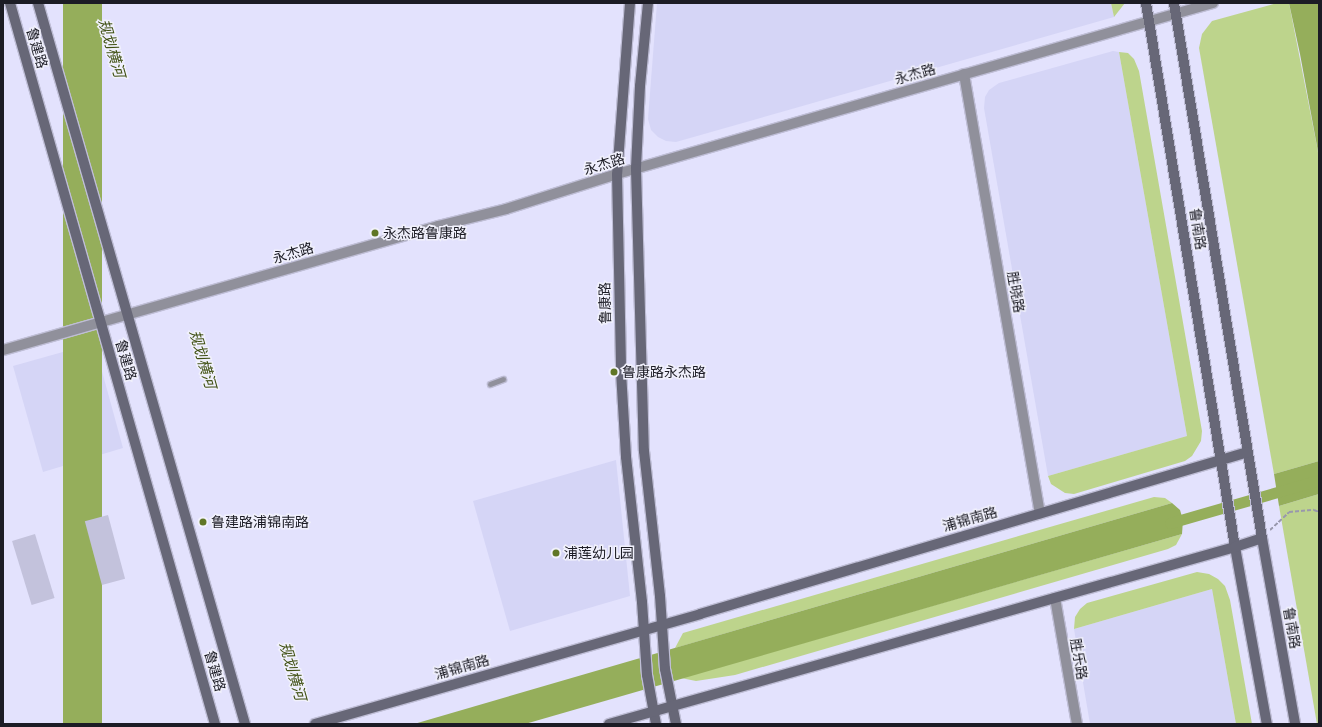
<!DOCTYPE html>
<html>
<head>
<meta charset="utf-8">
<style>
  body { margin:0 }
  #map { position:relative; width:1322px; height:727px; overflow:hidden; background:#e3e2fd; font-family:"Noto Serif","Noto Sans SC",serif }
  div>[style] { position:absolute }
  .built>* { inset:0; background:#d5d5f6 }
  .green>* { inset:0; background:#bdd48c }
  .water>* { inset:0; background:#95ae5b; transform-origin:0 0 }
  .canal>* { height:11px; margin:-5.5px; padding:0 5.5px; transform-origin:5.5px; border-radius:5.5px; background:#95ae5b }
  .building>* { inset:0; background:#c3c2dc; transform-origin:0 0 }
  .path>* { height:2px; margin-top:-1px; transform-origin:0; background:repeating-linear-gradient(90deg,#9998ac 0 4px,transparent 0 6px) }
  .roads { filter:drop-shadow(1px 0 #bfbed6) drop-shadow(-1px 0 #bfbed6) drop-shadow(0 1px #bfbed6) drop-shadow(0 -1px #bfbed6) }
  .lane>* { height:5px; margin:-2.5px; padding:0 2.5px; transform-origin:2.5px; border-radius:2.5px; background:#90909b }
  .street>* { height:10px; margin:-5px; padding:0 5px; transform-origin:5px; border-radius:5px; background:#90909b }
  .secondary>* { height:10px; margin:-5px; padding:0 5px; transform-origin:5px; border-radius:5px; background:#676777 }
  .dots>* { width:11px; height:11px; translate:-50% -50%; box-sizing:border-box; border:2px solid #f1f1fc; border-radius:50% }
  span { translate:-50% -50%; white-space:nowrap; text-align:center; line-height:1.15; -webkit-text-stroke:3px #f1f1fc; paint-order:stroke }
  .street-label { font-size:14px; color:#1c1c25 }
  .poi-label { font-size:14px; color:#1c1c25 }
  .left { translate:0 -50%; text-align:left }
  .water-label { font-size:15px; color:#3f4f12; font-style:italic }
  .frame { position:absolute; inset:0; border:4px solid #1c1c25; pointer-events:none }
</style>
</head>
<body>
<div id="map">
  <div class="built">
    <div style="clip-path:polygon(657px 3px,1111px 3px,1114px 17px,676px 142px,666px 141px,658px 137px,651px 130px,648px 119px)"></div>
    <div style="clip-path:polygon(1113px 51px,1119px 52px,1187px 436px,1048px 476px,984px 108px,985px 97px,989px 90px,999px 83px)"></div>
    <div style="clip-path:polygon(77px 348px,87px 350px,96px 355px,100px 364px,123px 448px,43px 472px,13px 366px)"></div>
    <div style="clip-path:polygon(616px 460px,630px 596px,510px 631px,473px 501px)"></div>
    <div style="clip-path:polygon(1212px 589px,1236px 724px,1090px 724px,1074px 629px)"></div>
  </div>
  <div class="green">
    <div style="clip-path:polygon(1111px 3px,1125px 3px,1114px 17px)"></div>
    <div style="clip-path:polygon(1277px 3px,1289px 3px,1319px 157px,1319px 461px,1274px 474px,1199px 48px,1202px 34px,1212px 21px)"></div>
    <div style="clip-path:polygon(1119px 52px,1128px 53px,1134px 59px,1139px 71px,1202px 431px,1201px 441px,1192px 456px,1185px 461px,1074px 494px,1065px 493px,1051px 484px,1048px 476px,1187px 436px)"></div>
    <div style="clip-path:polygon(1319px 494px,1319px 724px,1317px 724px,1279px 506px)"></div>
    <div style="clip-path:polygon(1154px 497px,1165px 498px,1172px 503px,675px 648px,683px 633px)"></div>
    <div style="clip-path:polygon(1182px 534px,1176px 545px,1168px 549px,735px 675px,696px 681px,681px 678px)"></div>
    <div style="clip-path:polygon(1197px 572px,1209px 574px,1218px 579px,1225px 586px,1230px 600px,1252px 724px,1236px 724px,1212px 589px,1074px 629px,1075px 617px,1080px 609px,1087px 603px)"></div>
  </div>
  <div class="water">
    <div style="left:63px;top:3px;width:39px;height:750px"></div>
    <div style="clip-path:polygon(1289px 3px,1319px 3px,1319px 157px,1300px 54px)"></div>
    <div style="clip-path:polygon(1319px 461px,1319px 494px,1279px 506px,1274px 474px)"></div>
    <div style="clip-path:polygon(1172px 503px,1180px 510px,1183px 520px,1182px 534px,525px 724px,414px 724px)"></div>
  </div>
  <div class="canal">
    <div style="left:1170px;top:523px;width:155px;rotate:-16.1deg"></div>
  </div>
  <div class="building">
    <div style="left:108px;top:515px;width:66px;height:24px;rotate:75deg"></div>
    <div style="left:35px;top:534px;width:67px;height:24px;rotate:73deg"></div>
  </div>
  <div class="path">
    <div style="left:1270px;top:530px;width:26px;rotate:-43deg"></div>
    <div style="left:1289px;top:512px;width:25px;rotate:-5deg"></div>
    <div style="left:1314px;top:510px;width:5px;rotate:22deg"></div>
  </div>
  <div class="roads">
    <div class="lane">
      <div style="left:490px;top:384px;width:14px;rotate:-21deg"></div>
    </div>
    <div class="street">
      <div style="left:964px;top:74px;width:446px;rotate:80.2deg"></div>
      <div style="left:3px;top:350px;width:452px;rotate:-15.9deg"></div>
      <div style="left:438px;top:226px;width:70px;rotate:-14deg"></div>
      <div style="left:506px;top:209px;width:116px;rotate:-17.5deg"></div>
      <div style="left:617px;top:174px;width:620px;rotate:-16.01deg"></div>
      <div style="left:1055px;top:598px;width:128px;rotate:80.1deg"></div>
    </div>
    <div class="secondary">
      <div style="left:10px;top:3px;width:750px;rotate:74.13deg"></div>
      <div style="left:38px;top:3px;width:750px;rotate:73.98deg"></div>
      <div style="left:630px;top:3px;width:171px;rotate:94.3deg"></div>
      <div style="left:617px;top:174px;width:198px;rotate:88.8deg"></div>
      <div style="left:621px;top:372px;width:85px;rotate:86.6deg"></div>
      <div style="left:626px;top:457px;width:146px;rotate:83.7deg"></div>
      <div style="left:642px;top:602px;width:73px;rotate:86.1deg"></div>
      <div style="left:647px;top:675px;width:50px;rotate:79.6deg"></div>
      <div style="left:648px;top:3px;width:83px;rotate:95.5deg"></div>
      <div style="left:640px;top:86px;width:83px;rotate:92.8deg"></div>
      <div style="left:636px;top:169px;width:282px;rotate:88.4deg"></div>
      <div style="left:644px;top:451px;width:146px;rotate:83.7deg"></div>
      <div style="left:660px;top:596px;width:73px;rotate:86.1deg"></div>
      <div style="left:665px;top:669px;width:56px;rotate:78.7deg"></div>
      <div style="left:1146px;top:3px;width:551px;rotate:80.71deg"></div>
      <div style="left:1235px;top:547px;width:180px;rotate:79.8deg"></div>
      <div style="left:1174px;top:3px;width:542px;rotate:80.66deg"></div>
      <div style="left:1262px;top:538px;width:189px;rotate:79.9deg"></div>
      <div style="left:315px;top:724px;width:400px;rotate:-15.9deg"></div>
      <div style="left:700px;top:614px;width:571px;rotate:-16.47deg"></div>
      <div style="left:609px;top:724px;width:651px;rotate:-15.79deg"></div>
      <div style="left:1235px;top:547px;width:28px;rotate:-18deg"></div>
    </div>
  </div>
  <div class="dots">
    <div style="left:375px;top:233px;background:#607626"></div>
    <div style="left:614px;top:372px;background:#607626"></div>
    <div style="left:203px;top:522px;background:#607626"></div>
    <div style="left:556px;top:553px;background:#607626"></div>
  </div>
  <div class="street-label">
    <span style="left:37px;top:48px;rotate:74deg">鲁建路</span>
    <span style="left:915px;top:74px;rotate:-16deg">永杰路</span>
    <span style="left:604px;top:164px;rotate:-17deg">永杰路</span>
    <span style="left:1198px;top:229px;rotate:81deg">鲁南路</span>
    <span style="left:293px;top:253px;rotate:-16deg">永杰路</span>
    <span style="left:1016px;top:292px;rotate:80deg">胜晓路</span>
    <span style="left:605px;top:303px;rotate:-91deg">鲁康路</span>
    <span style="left:126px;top:360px;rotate:74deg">鲁建路</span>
    <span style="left:970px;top:519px;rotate:-16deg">浦锦南路</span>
    <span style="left:1292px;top:628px;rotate:80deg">鲁南路</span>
    <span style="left:1079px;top:659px;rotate:80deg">胜乐路</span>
    <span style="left:462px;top:667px;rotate:-16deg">浦锦南路</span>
    <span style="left:215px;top:671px;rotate:74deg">鲁建路</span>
  </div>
  <div class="poi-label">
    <span class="left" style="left:383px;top:233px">永杰路鲁康路</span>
    <span class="left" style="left:622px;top:372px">鲁康路永杰路</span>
    <span class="left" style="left:211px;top:522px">鲁建路浦锦南路</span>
    <span class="left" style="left:564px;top:553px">浦莲幼儿园</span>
  </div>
  <div class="water-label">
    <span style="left:112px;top:48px;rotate:74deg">规划横河</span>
    <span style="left:203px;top:359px;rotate:74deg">规划横河</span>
    <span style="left:293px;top:671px;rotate:74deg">规划横河</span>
  </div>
  <div class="frame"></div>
</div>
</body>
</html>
